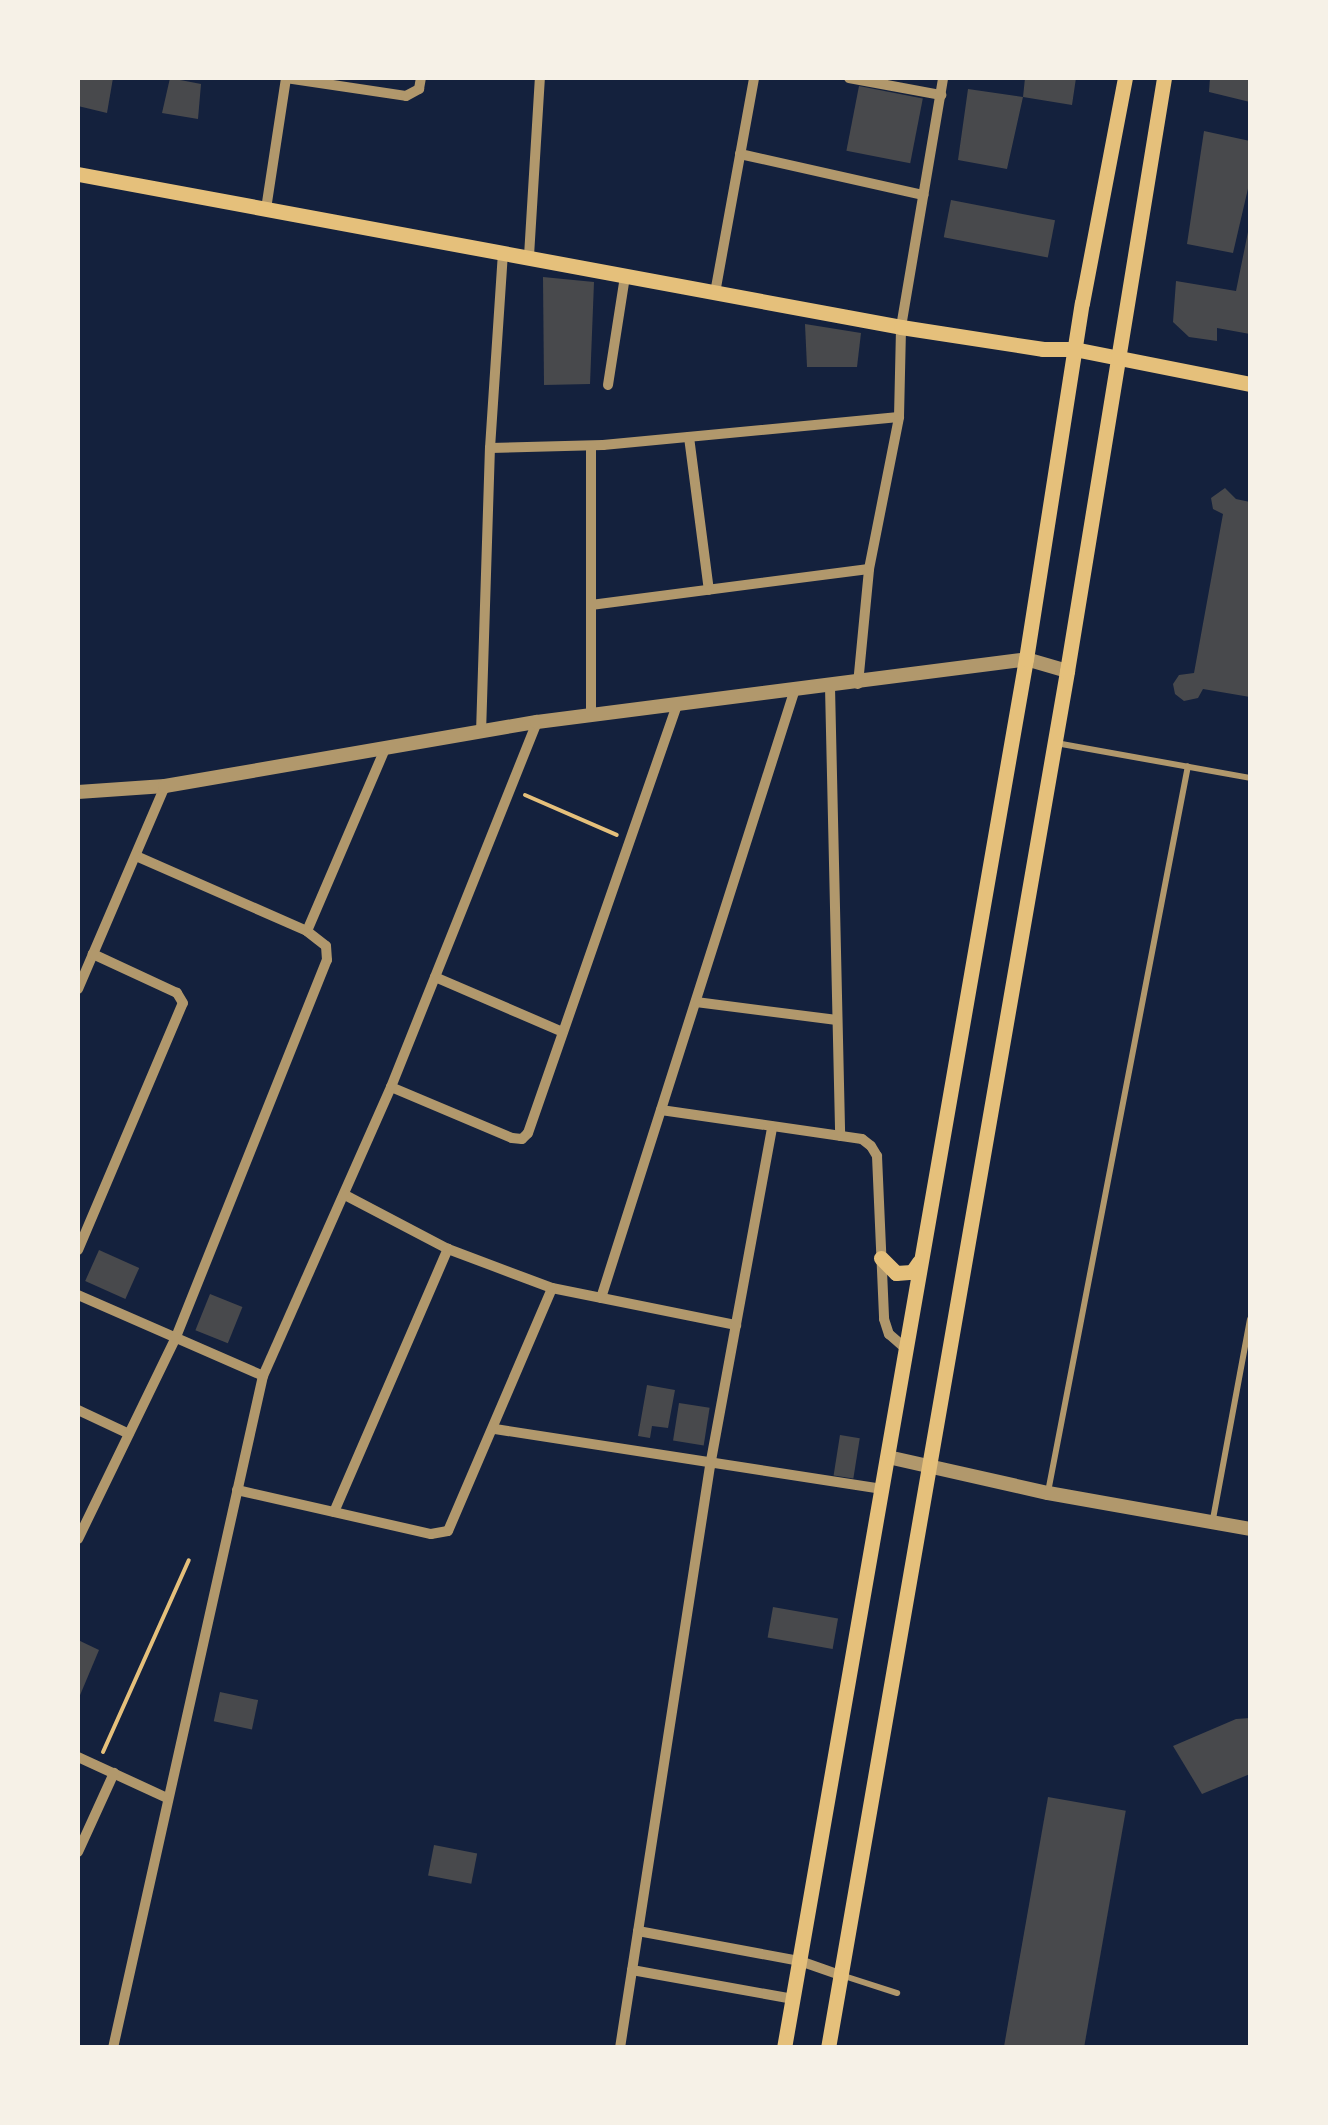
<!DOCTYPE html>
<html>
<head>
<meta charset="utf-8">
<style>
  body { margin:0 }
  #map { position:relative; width:1328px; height:2125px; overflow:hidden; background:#14213d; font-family:Rubik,sans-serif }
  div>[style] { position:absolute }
  .building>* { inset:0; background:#48494c; transform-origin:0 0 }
  .path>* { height:4px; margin:-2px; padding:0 2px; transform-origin:2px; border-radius:2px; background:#e5c07b }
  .service>* { height:6px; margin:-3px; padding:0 3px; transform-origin:3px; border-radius:3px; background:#b1986c }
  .minor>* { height:10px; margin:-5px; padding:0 5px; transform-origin:5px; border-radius:5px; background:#b1986c }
  .tertiary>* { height:14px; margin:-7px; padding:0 7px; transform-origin:7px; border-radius:7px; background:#b1986c }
  .secondary>* { height:15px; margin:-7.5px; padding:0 7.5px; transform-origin:7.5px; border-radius:7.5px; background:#e5c07b }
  span { translate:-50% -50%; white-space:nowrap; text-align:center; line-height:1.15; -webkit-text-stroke:10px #f6f1e7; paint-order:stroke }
  .frame { position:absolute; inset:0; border:80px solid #f6f1e7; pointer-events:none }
</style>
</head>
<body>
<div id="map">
  <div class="building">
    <div style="clip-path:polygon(78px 78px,113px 78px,107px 113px,78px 106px)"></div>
    <div style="clip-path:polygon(170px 78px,201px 84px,198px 119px,162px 113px)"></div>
    <div style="clip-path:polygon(1025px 78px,1076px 78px,1072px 105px,1023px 97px,1007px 169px,958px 160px,968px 89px,1023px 97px)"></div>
    <div style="clip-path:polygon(1210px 78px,1250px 78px,1250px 102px,1209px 92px)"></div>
    <div style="left:859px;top:86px;width:65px;height:66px;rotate:11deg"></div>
    <div style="clip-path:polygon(1204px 131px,1250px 141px,1250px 180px,1233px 253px,1187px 244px)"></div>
    <div style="left:951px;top:200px;width:106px;height:38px;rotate:11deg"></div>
    <div style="clip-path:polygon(1249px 227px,1250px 334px,1217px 328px,1217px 341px,1189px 337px,1173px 322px,1176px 281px,1236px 291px)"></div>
    <div style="clip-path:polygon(543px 277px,594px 282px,590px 384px,544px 385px)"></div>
    <div style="clip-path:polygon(805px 324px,861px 333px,857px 367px,807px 367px)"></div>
    <div style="clip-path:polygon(1225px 488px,1236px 499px,1250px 502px,1250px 697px,1203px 689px,1198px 698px,1184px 701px,1175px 694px,1173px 684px,1179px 675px,1194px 673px,1223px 514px,1213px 509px,1211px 498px)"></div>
    <div style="left:99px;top:1250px;width:44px;height:34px;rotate:24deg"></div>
    <div style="left:210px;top:1294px;width:35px;height:39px;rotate:22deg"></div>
    <div style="clip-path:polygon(647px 1385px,675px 1390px,668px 1428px,652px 1426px,650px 1438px,638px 1436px)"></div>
    <div style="left:679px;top:1403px;width:31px;height:38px;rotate:9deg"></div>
    <div style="left:840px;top:1435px;width:20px;height:41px;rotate:9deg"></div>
    <div style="left:773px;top:1607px;width:66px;height:31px;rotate:10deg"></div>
    <div style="clip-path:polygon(78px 1640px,99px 1650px,78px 1700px)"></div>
    <div style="left:220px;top:1692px;width:39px;height:30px;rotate:12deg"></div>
    <div style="clip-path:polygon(1250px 1718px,1250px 1774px,1202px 1794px,1173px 1746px,1236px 1719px)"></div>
    <div style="left:1048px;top:1797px;width:79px;height:255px;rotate:10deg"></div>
    <div style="left:434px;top:1845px;width:44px;height:31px;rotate:11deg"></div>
  </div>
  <div class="path">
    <div style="left:525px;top:795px;width:100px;rotate:23.5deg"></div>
    <div style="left:103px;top:1752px;width:210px;rotate:-65.9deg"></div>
  </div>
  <div class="service">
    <div style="left:1056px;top:743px;width:197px;rotate:10.2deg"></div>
    <div style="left:1048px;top:1492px;width:739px;rotate:-79.09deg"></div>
    <div style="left:1213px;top:1519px;width:203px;rotate:-79.5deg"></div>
    <div style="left:841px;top:1975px;width:59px;rotate:17.8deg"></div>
  </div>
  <div class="minor">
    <div style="left:286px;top:78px;width:121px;rotate:8.5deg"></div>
    <div style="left:406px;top:96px;width:15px;rotate:-28deg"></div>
    <div style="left:419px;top:89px;width:11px;rotate:-80deg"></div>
    <div style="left:849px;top:78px;width:94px;rotate:10.5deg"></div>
    <div style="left:740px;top:154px;width:188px;rotate:12.6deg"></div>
    <div style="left:266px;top:209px;width:133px;rotate:-81.3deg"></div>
    <div style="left:529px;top:256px;width:178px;rotate:-86.5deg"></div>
    <div style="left:715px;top:293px;width:219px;rotate:-79.7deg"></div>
    <div style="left:608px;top:385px;width:110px;rotate:-81.1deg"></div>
    <div style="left:689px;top:437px;width:154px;rotate:82.6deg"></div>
    <div style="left:490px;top:448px;width:113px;rotate:-1.5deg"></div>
    <div style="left:603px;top:445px;width:297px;rotate:-5.4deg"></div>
    <div style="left:591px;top:605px;width:280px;rotate:-7.4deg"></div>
    <div style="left:858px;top:684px;width:116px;rotate:-84.5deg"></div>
    <div style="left:869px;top:569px;width:155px;rotate:-78.8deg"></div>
    <div style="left:899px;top:417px;width:90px;rotate:-88.7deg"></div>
    <div style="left:901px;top:327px;width:253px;rotate:-80.4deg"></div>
    <div style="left:830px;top:687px;width:449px;rotate:88.7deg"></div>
    <div style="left:591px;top:716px;width:270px;rotate:-90deg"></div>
    <div style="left:481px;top:733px;width:285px;rotate:-88.2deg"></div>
    <div style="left:490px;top:448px;width:197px;rotate:-86.2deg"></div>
    <div style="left:307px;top:931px;width:196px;rotate:-66.8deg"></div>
    <div style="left:435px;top:977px;width:139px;rotate:23.3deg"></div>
    <div style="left:78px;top:989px;width:221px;rotate:-66.8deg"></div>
    <div style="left:696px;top:1002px;width:142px;rotate:7.3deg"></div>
    <div style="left:391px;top:1087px;width:131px;rotate:22.9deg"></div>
    <div style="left:512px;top:1138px;width:10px;rotate:6deg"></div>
    <div style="left:522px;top:1139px;width:8px;rotate:-45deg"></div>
    <div style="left:528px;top:1133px;width:453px;rotate:-70.8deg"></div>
    <div style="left:661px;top:1110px;width:203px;rotate:8.2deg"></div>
    <div style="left:862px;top:1139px;width:11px;rotate:38deg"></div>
    <div style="left:871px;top:1146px;width:12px;rotate:59deg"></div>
    <div style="left:877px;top:1156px;width:163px;rotate:87.5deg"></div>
    <div style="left:884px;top:1319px;width:16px;rotate:72deg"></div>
    <div style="left:889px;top:1334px;width:20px;rotate:41deg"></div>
    <div style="left:345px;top:1195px;width:116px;rotate:27.7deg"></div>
    <div style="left:448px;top:1249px;width:111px;rotate:20.6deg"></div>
    <div style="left:552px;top:1288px;width:188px;rotate:11.4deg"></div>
    <div style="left:78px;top:1250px;width:268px;rotate:-67deg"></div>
    <div style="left:183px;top:1003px;width:12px;rotate:-121deg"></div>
    <div style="left:177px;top:993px;width:93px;rotate:-155.1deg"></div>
    <div style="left:78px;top:1295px;width:202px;rotate:23.6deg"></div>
    <div style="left:601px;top:1298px;width:636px;rotate:-72.33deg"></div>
    <div style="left:78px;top:1410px;width:56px;rotate:25.2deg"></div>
    <div style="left:495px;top:1429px;width:392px;rotate:8.8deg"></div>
    <div style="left:237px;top:1490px;width:199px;rotate:12.8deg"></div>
    <div style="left:431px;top:1534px;width:17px;rotate:-10deg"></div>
    <div style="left:448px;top:1531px;width:264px;rotate:-66.8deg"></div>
    <div style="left:334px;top:1512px;width:287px;rotate:-66.6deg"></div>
    <div style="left:78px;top:1539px;width:225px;rotate:-64.1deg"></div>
    <div style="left:176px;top:1337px;width:406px;rotate:-68.2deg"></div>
    <div style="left:327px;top:960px;width:14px;rotate:-94deg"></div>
    <div style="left:326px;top:946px;width:24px;rotate:-142deg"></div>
    <div style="left:307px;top:931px;width:187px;rotate:-156.3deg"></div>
    <div style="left:78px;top:1757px;width:98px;rotate:24.7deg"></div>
    <div style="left:78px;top:1852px;width:87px;rotate:-65.5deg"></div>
    <div style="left:638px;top:1931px;width:165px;rotate:10.5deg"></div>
    <div style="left:800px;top:1961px;width:42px;rotate:19.3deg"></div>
    <div style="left:632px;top:1970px;width:164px;rotate:10.2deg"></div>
    <div style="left:113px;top:2048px;width:689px;rotate:-77.42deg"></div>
    <div style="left:263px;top:1376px;width:316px;rotate:-66.1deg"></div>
    <div style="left:391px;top:1087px;width:393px;rotate:-68.2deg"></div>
    <div style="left:620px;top:2048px;width:589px;rotate:-81.21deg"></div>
    <div style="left:710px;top:1466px;width:345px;rotate:-79.6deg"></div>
  </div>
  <div class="tertiary">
    <div style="left:78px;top:792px;width:87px;rotate:-3.9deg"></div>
    <div style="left:165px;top:786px;width:377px;rotate:-9.8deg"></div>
    <div style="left:537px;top:722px;width:493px;rotate:-7.3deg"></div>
    <div style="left:1026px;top:659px;width:43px;rotate:16.3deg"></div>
    <div style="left:888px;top:1457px;width:164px;rotate:12.7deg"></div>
    <div style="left:1048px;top:1493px;width:205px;rotate:10.1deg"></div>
  </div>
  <div class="secondary">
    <div style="left:78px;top:174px;width:837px;rotate:10.53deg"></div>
    <div style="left:901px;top:327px;width:144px;rotate:8.8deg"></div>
    <div style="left:1043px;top:349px;width:31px"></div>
    <div style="left:1074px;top:349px;width:179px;rotate:11.2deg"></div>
    <div style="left:881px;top:1258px;width:21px;rotate:45deg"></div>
    <div style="left:896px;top:1273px;width:16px;rotate:-4deg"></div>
    <div style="left:912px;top:1272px;width:12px;rotate:-55deg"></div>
    <div style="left:784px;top:2048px;width:1410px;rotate:-80.12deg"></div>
    <div style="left:1026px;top:659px;width:360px;rotate:-81.1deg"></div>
    <div style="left:1082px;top:303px;width:229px;rotate:-79.2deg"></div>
    <div style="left:828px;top:2048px;width:1398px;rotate:-80.15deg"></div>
    <div style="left:1067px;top:671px;width:601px;rotate:-80.71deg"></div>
  </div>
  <div class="frame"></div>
</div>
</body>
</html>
